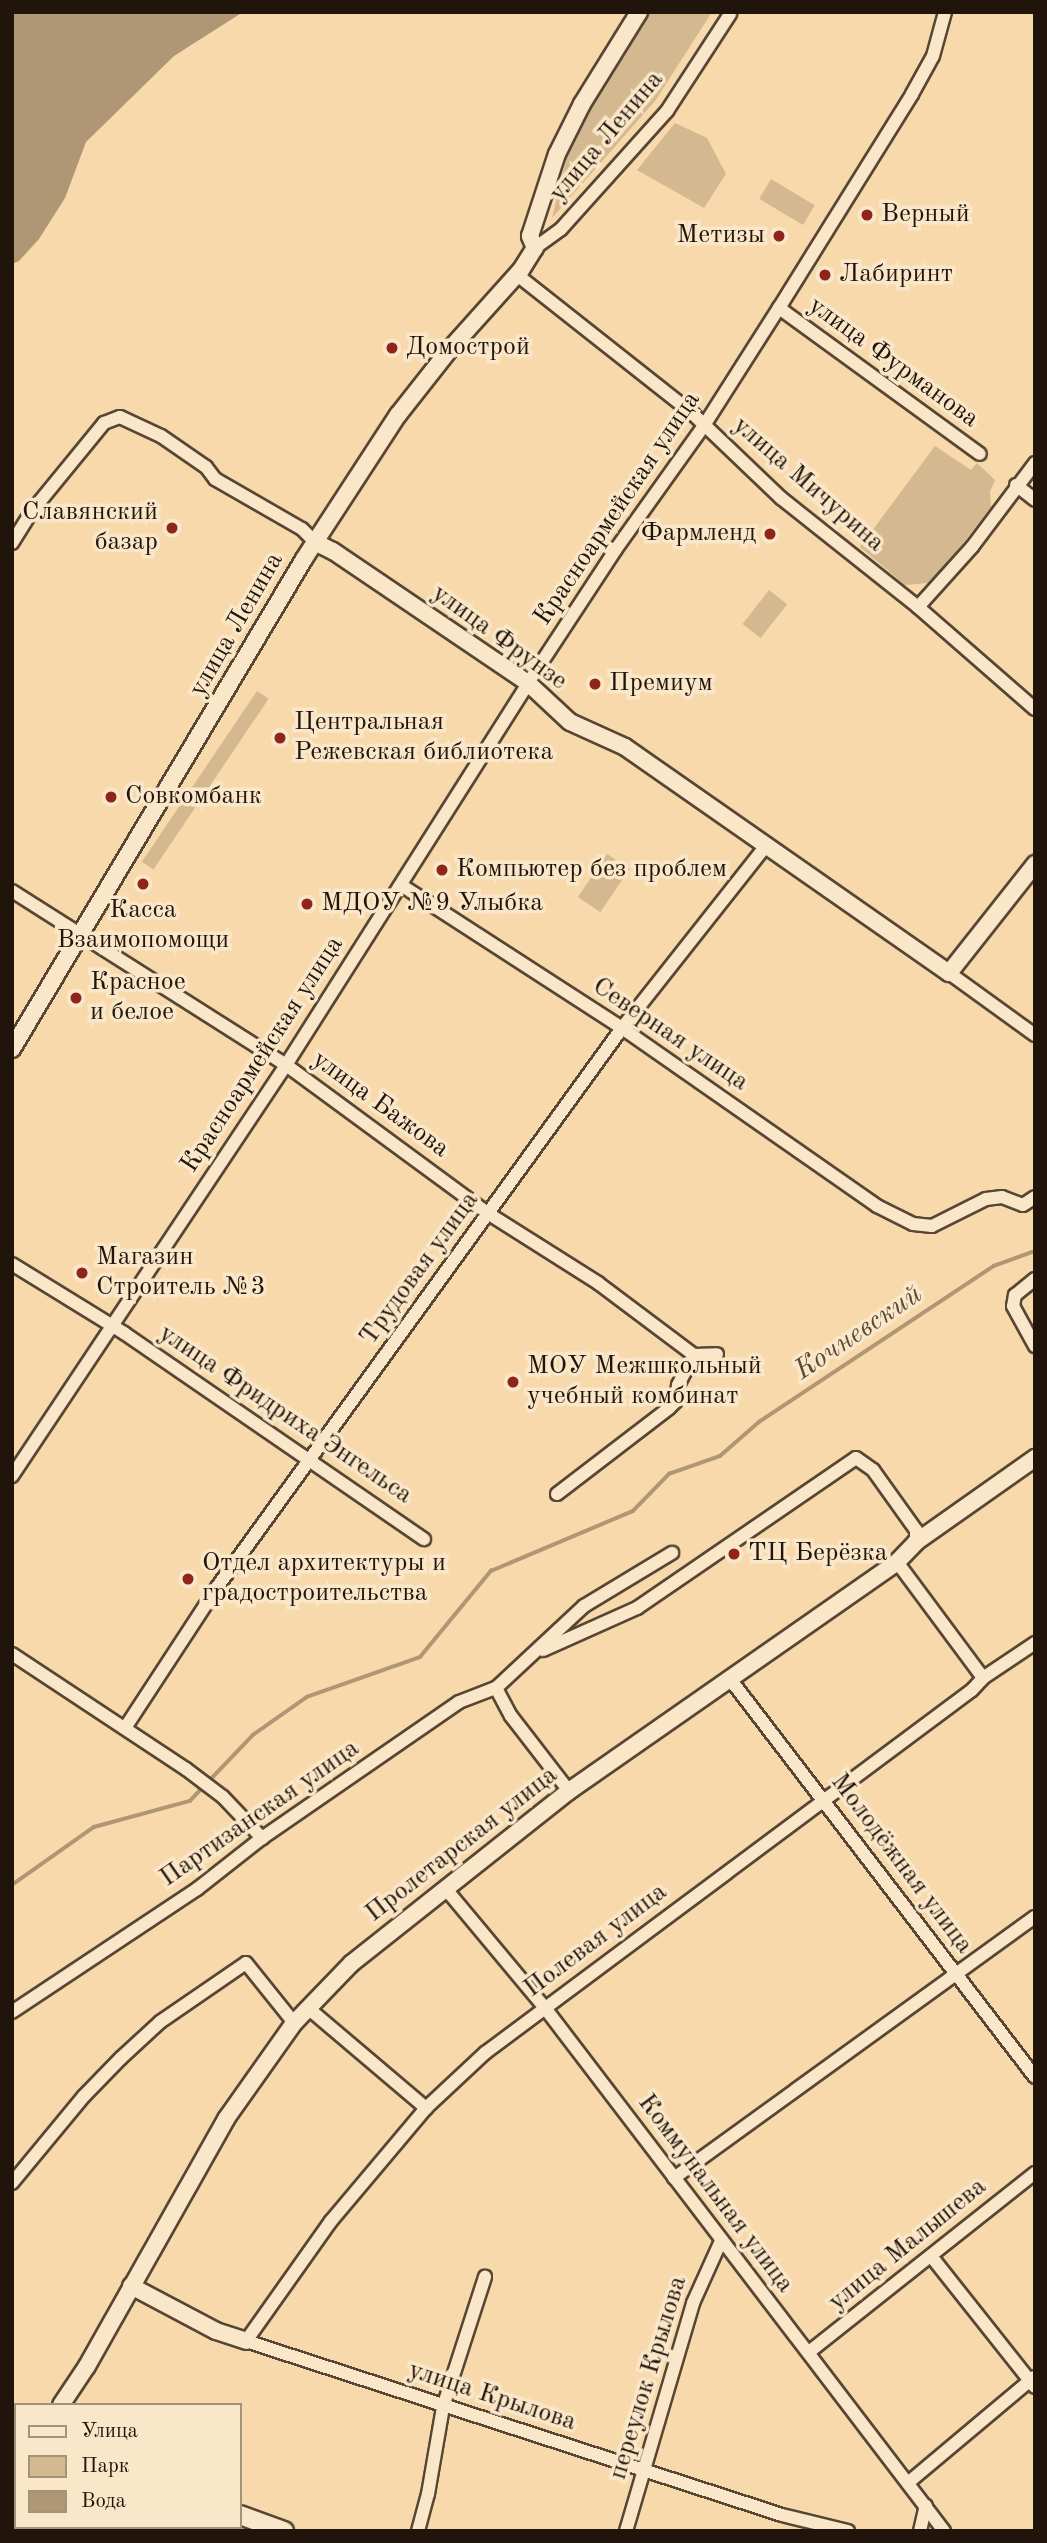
<!DOCTYPE html>
<html>
<head>
<meta charset="utf-8">
<style>
  body { margin:0 }
  #map { position:relative; width:1047px; height:2543px; overflow:hidden; background:#f8d9ab; font-family:"Old Standard TT",serif }
  div>[style] { position:absolute }
  .green>* { inset:0; background:#d3b890; transform-origin:0 0 }
  .water>* { inset:0; background:#af9675 }
  .stream>* { height:3.5px; margin:-1.75px; padding:0 1.75px; transform-origin:1.75px; border-radius:1.75px; background:#af9675 }
  .roads { filter:drop-shadow(2px 0 #574633) drop-shadow(-2px 0 #574633) drop-shadow(0 2px #574633) drop-shadow(0 -2px #574633) }
  .minor>* { height:12px; margin:-6px; padding:0 6px; transform-origin:6px; border-radius:6px; background:#fae6c8 }
  .tertiary>* { height:16px; margin:-8px; padding:0 8px; transform-origin:8px; border-radius:8px; background:#fae6c8 }
  .secondary>* { height:18px; margin:-9px; padding:0 9px; transform-origin:9px; border-radius:9px; background:#fae6c8 }
  .dots>* { width:19px; height:19px; translate:-50% -50%; box-sizing:border-box; border:4px solid #fae6c8; border-radius:50% }
  span { translate:-50% -50%; white-space:nowrap; text-align:center; line-height:1.15; -webkit-text-stroke:7px #fae6c8; paint-order:stroke }
  .street-label { font-size:26px; color:#21150b }
  .poi-label { font-size:26px; color:#21150b }
  .left { translate:0 -50%; text-align:left }
  .right { translate:-100% -50%; text-align:right }
  .water-label { font-size:28px; color:#5a4935; font-style:italic }
  .frame { position:absolute; inset:0; border:14px solid #21150b; pointer-events:none }
  .legend { position:absolute; left:14px; top:2403px; width:228px; height:126px; box-sizing:border-box; background:#fae6c8; border:2px solid #a3927c; margin:0; padding:9px 12px; list-style:none; font-size:21px; color:#21150b }
  .legend li { display:flex; align-items:center; gap:14px; height:35px }
  .legend b { width:35px; border:2px solid #a3927c }
</style>
</head>
<body>
<div id="map">
  <div class="green">
    <div style="clip-path:polygon(647px 12px,712px 12px,655px 101px,552px 218px,571px 139px,582px 113px)"></div>
    <div style="clip-path:polygon(675px 123px,707px 138px,726px 174px,704px 208px,637px 170px)"></div>
    <div style="left:771px;top:179px;width:51px;height:23px;rotate:31deg"></div>
    <div style="clip-path:polygon(935px 446px,971px 470px,977px 463px,995px 480px,990px 492px,991px 507px,940px 573px,928px 583px,905px 585px,860px 547px)"></div>
    <div style="left:769px;top:590px;width:23px;height:43px;rotate:38deg"></div>
    <div style="left:257px;top:691px;width:14px;height:206px;rotate:34deg"></div>
    <div style="left:607px;top:854px;width:27px;height:52px;rotate:34deg"></div>
  </div>
  <div class="water">
    <div style="clip-path:polygon(12px 12px,243px 12px,174px 56px,86px 142px,65px 198px,39px 239px,19px 261px,12px 264px)"></div>
  </div>
  <div class="stream">
    <div style="left:209px;top:1781px;width:64px;rotate:-46.3deg"></div>
    <div style="left:253px;top:1735px;width:66px;rotate:-35.1deg"></div>
    <div style="left:307px;top:1697px;width:120px;rotate:-19.5deg"></div>
    <div style="left:420px;top:1657px;width:112px;rotate:-50.5deg"></div>
    <div style="left:491px;top:1571px;width:154px;rotate:-22.9deg"></div>
    <div style="left:633px;top:1511px;width:52px;rotate:-45.8deg"></div>
    <div style="left:669px;top:1474px;width:54px;rotate:-19.4deg"></div>
    <div style="left:720px;top:1456px;width:52px;rotate:-41.1deg"></div>
    <div style="left:759px;top:1422px;width:282px;rotate:-33.6deg"></div>
    <div style="left:994px;top:1266px;width:44px;rotate:-20.1deg"></div>
    <div style="left:12px;top:1885px;width:100px;rotate:-35.3deg"></div>
    <div style="left:94px;top:1827px;width:99px;rotate:-15.2deg"></div>
    <div style="left:190px;top:1801px;width:19px;rotate:-47deg"></div>
  </div>
  <div class="roads">
    <div class="minor">
      <div style="left:535px;top:248px;width:32px;rotate:-36deg"></div>
      <div style="left:561px;top:229px;width:159px;rotate:-48.1deg"></div>
      <div style="left:667px;top:111px;width:116px;rotate:-57deg"></div>
      <div style="left:516px;top:274px;width:226px;rotate:38.3deg"></div>
      <div style="left:693px;top:414px;width:122px;rotate:43.7deg"></div>
      <div style="left:781px;top:498px;width:175px;rotate:38.5deg"></div>
      <div style="left:918px;top:607px;width:155px;rotate:41.1deg"></div>
      <div style="left:779px;top:308px;width:248px;rotate:36deg"></div>
      <div style="left:1016px;top:485px;width:24px;rotate:38deg"></div>
      <div style="left:12px;top:543px;width:38px;rotate:-58deg"></div>
      <div style="left:32px;top:511px;width:114px;rotate:-50.7deg"></div>
      <div style="left:104px;top:423px;width:17px;rotate:-21deg"></div>
      <div style="left:120px;top:417px;width:45px;rotate:24.9deg"></div>
      <div style="left:161px;top:436px;width:55px;rotate:34.6deg"></div>
      <div style="left:206px;top:467px;width:15px;rotate:53deg"></div>
      <div style="left:215px;top:479px;width:100px;rotate:29.9deg"></div>
      <div style="left:302px;top:529px;width:18px;rotate:45deg"></div>
      <div style="left:918px;top:607px;width:81px;rotate:-48deg"></div>
      <div style="left:972px;top:547px;width:105px;rotate:-53.1deg"></div>
      <div style="left:401px;top:885px;width:263px;rotate:32.9deg"></div>
      <div style="left:622px;top:1028px;width:311px;rotate:34.9deg"></div>
      <div style="left:877px;top:1206px;width:40px;rotate:26.6deg"></div>
      <div style="left:913px;top:1224px;width:19px;rotate:6deg"></div>
      <div style="left:932px;top:1226px;width:60px;rotate:-26.6deg"></div>
      <div style="left:986px;top:1199px;width:16px;rotate:-7deg"></div>
      <div style="left:1002px;top:1197px;width:22px;rotate:21deg"></div>
      <div style="left:1023px;top:1205px;width:14px;rotate:-34deg"></div>
      <div style="left:12px;top:891px;width:325px;rotate:32.4deg"></div>
      <div style="left:286px;top:1065px;width:252px;rotate:36.3deg"></div>
      <div style="left:489px;top:1214px;width:129px;rotate:32.3deg"></div>
      <div style="left:598px;top:1283px;width:120px;rotate:36.9deg"></div>
      <div style="left:694px;top:1355px;width:23px;rotate:-2deg"></div>
      <div style="left:949px;top:973px;width:106px;rotate:35.8deg"></div>
      <div style="left:12px;top:1264px;width:132px;rotate:31.6deg"></div>
      <div style="left:124px;top:1333px;width:364px;rotate:34.5deg"></div>
      <div style="left:1035px;top:1279px;width:26px;rotate:141deg"></div>
      <div style="left:1015px;top:1295px;width:11px;rotate:100deg"></div>
      <div style="left:1013px;top:1306px;width:46px;rotate:61.2deg"></div>
      <div style="left:12px;top:1476px;width:494px;rotate:-56.3deg"></div>
      <div style="left:286px;top:1065px;width:452px;rotate:-57.6deg"></div>
      <div style="left:528px;top:683px;width:160px;rotate:-56.7deg"></div>
      <div style="left:616px;top:549px;width:153px;rotate:-54.5deg"></div>
      <div style="left:705px;top:424px;width:138px;rotate:-57.5deg"></div>
      <div style="left:779px;top:308px;width:252px;rotate:-58.1deg"></div>
      <div style="left:912px;top:94px;width:43px;rotate:-61.1deg"></div>
      <div style="left:933px;top:56px;width:46px;rotate:-74.7deg"></div>
      <div style="left:557px;top:1494px;width:141px;rotate:-37.5deg"></div>
      <div style="left:669px;top:1408px;width:10px;rotate:-45deg"></div>
      <div style="left:676px;top:1401px;width:16px;rotate:-83deg"></div>
      <div style="left:678px;top:1385px;width:34px;rotate:-62deg"></div>
      <div style="left:897px;top:1562px;width:144px;rotate:53.4deg"></div>
      <div style="left:543px;top:1650px;width:103px;rotate:-24.1deg"></div>
      <div style="left:637px;top:1608px;width:265px;rotate:-34.4deg"></div>
      <div style="left:856px;top:1458px;width:21px;rotate:35deg"></div>
      <div style="left:873px;top:1470px;width:74px;rotate:54.4deg"></div>
      <div style="left:916px;top:1530px;width:12px;rotate:90deg"></div>
      <div style="left:12px;top:1654px;width:209px;rotate:33.5deg"></div>
      <div style="left:186px;top:1769px;width:46px;rotate:37.1deg"></div>
      <div style="left:223px;top:1797px;width:57px;rotate:46.4deg"></div>
      <div style="left:730px;top:1679px;width:501px;rotate:52.54deg"></div>
      <div style="left:496px;top:1688px;width:32px;rotate:62deg"></div>
      <div style="left:511px;top:1716px;width:95px;rotate:52.3deg"></div>
      <div style="left:125px;top:1728px;width:170px;rotate:-56.8deg"></div>
      <div style="left:218px;top:1586px;width:689px;rotate:-54.09deg"></div>
      <div style="left:622px;top:1028px;width:231px;rotate:-51.7deg"></div>
      <div style="left:445px;top:1888px;width:156px;rotate:50.2deg"></div>
      <div style="left:545px;top:2008px;width:658px;rotate:52.66deg"></div>
      <div style="left:308px;top:2008px;width:155px;rotate:40.3deg"></div>
      <div style="left:12px;top:2012px;width:222px;rotate:-33.6deg"></div>
      <div style="left:197px;top:1889px;width:83px;rotate:-38.1deg"></div>
      <div style="left:262px;top:1838px;width:239px;rotate:-34.6deg"></div>
      <div style="left:459px;top:1702px;width:40px;rotate:-21deg"></div>
      <div style="left:496px;top:1688px;width:120px;rotate:-43deg"></div>
      <div style="left:584px;top:1606px;width:103px;rotate:-31.1deg"></div>
      <div style="left:674px;top:2178px;width:445px;rotate:-35.9deg"></div>
      <div style="left:12px;top:2183px;width:113px;rotate:-50.4deg"></div>
      <div style="left:84px;top:2096px;width:53px;rotate:-45.8deg"></div>
      <div style="left:121px;top:2058px;width:53px;rotate:-42.7deg"></div>
      <div style="left:160px;top:2022px;width:104px;rotate:-34.5deg"></div>
      <div style="left:246px;top:1963px;width:77px;rotate:51.3deg"></div>
      <div style="left:931px;top:2256px;width:167px;rotate:51.6deg"></div>
      <div style="left:809px;top:2352px;width:288px;rotate:-38.4deg"></div>
      <div style="left:909px;top:2482px;width:163px;rotate:-40deg"></div>
      <div style="left:418px;top:2531px;width:38px;rotate:-75deg"></div>
      <div style="left:428px;top:2494px;width:88px;rotate:-80.2deg"></div>
      <div style="left:443px;top:2407px;width:137px;rotate:-72.1deg"></div>
      <div style="left:626px;top:2531px;width:238px;rotate:-73.6deg"></div>
      <div style="left:693px;top:2303px;width:68px;rotate:-65.7deg"></div>
      <div style="left:848px;top:2531px;width:68px;rotate:-166.4deg"></div>
      <div style="left:782px;top:2515px;width:564px;rotate:-162.02deg"></div>
      <div style="left:246px;top:2341px;width:147px;rotate:-54.7deg"></div>
      <div style="left:331px;top:2221px;width:148px;rotate:-49.9deg"></div>
      <div style="left:426px;top:2108px;width:81px;rotate:-43deg"></div>
      <div style="left:485px;top:2053px;width:607px;rotate:-36.7deg"></div>
      <div style="left:972px;top:1690px;width:16px;rotate:-47deg"></div>
      <div style="left:983px;top:1678px;width:63px;rotate:-33.9deg"></div>
      <div style="left:920px;top:2531px;width:26px;rotate:-77deg"></div>
    </div>
    <div class="tertiary">
      <div style="left:315px;top:542px;width:20px;rotate:27deg"></div>
      <div style="left:333px;top:551px;width:235px;rotate:34.1deg"></div>
      <div style="left:528px;top:683px;width:57px;rotate:42.9deg"></div>
      <div style="left:570px;top:722px;width:60px;rotate:24.4deg"></div>
      <div style="left:625px;top:747px;width:395px;rotate:34.9deg"></div>
      <div style="left:949px;top:973px;width:139px;rotate:-51.7deg"></div>
      <div style="left:12px;top:1049px;width:570px;rotate:-59.21deg"></div>
      <div style="left:304px;top:559px;width:172px;rotate:-56.9deg"></div>
      <div style="left:398px;top:415px;width:84px;rotate:-51.8deg"></div>
      <div style="left:450px;top:349px;width:106px;rotate:-48.1deg"></div>
      <div style="left:521px;top:270px;width:26px;rotate:-58deg"></div>
      <div style="left:535px;top:248px;width:13px;rotate:-113deg"></div>
      <div style="left:530px;top:236px;width:86px;rotate:-71.8deg"></div>
      <div style="left:557px;top:154px;width:56px;rotate:-63.4deg"></div>
      <div style="left:582px;top:104px;width:108px;rotate:-58.2deg"></div>
      <div style="left:131px;top:2286px;width:96px;rotate:27.9deg"></div>
      <div style="left:216px;top:2331px;width:32px;rotate:18deg"></div>
      <div style="left:61px;top:2405px;width:47px;rotate:-56.3deg"></div>
      <div style="left:87px;top:2366px;width:283px;rotate:-60.6deg"></div>
      <div style="left:226px;top:2119px;width:118px;rotate:-54.7deg"></div>
      <div style="left:294px;top:2023px;width:83px;rotate:-46deg"></div>
      <div style="left:352px;top:1963px;width:277px;rotate:-38.4deg"></div>
      <div style="left:569px;top:1791px;width:400px;rotate:-34.9deg"></div>
      <div style="left:897px;top:1562px;width:28px;rotate:-46deg"></div>
      <div style="left:916px;top:1542px;width:146px;rotate:-35.2deg"></div>
    </div>
    <div class="secondary">
      <div style="left:12px;top:2427px;width:4px;rotate:27deg"></div>
      <div style="left:240px;top:2515px;width:47px;rotate:20deg"></div>
    </div>
  </div>
  <div class="dots">
    <div style="left:867px;top:215px;background:#8f2418"></div>
    <div style="left:779px;top:236px;background:#8f2418"></div>
    <div style="left:825px;top:275px;background:#8f2418"></div>
    <div style="left:392px;top:348px;background:#8f2418"></div>
    <div style="left:172px;top:528px;background:#8f2418"></div>
    <div style="left:770px;top:534px;background:#8f2418"></div>
    <div style="left:595px;top:684px;background:#8f2418"></div>
    <div style="left:280px;top:738px;background:#8f2418"></div>
    <div style="left:111px;top:797px;background:#8f2418"></div>
    <div style="left:442px;top:870px;background:#8f2418"></div>
    <div style="left:143px;top:884px;background:#8f2418"></div>
    <div style="left:307px;top:904px;background:#8f2418"></div>
    <div style="left:76px;top:998px;background:#8f2418"></div>
    <div style="left:82px;top:1273px;background:#8f2418"></div>
    <div style="left:513px;top:1382px;background:#8f2418"></div>
    <div style="left:734px;top:1554px;background:#8f2418"></div>
    <div style="left:188px;top:1579px;background:#8f2418"></div>
  </div>
  <div class="street-label">
    <span style="left:607px;top:137px;rotate:-50deg">улица Ленина</span>
    <span style="left:893px;top:363px;rotate:36deg">улица Фурманова</span>
    <span style="left:808px;top:485px;rotate:41deg">улица Мичурина</span>
    <span style="left:618px;top:509px;rotate:-56deg">Красноармейская улица</span>
    <span style="left:237px;top:625px;rotate:-60deg">улица Ленина</span>
    <span style="left:499px;top:638px;rotate:36deg">улица Фрунзе</span>
    <span style="left:670px;top:1035px;rotate:34deg">Северная улица</span>
    <span style="left:263px;top:1055px;rotate:-57deg">Красноармейская улица</span>
    <span style="left:380px;top:1105px;rotate:36deg">улица Бажова</span>
    <span style="left:420px;top:1269px;rotate:-54deg">Трудовая улица</span>
    <span style="left:285px;top:1415px;rotate:34deg">улица Фридриха Энгельса</span>
    <span style="left:260px;top:1814px;rotate:-35deg">Партизанская улица</span>
    <span style="left:462px;top:1845px;rotate:-38deg">Пролетарская улица</span>
    <span style="left:901px;top:1864px;rotate:53deg">Молодёжная улица</span>
    <span style="left:596px;top:1941px;rotate:-37deg">Полевая улица</span>
    <span style="left:715px;top:2194px;rotate:53deg">Коммунальная улица</span>
    <span style="left:908px;top:2245px;rotate:-39deg">улица Малышева</span>
    <span style="left:649px;top:2378px;rotate:-73deg">переулок Крылова</span>
    <span style="left:492px;top:2397px;rotate:18deg">улица Крылова</span>
  </div>
  <div class="poi-label">
    <span class="left" style="left:881px;top:215px">Верный</span>
    <span class="right" style="left:765px;top:236px">Метизы</span>
    <span class="left" style="left:839px;top:275px">Лабиринт</span>
    <span class="left" style="left:406px;top:348px">Домострой</span>
    <span class="right" style="left:158px;top:528px">Славянский<br>базар</span>
    <span class="right" style="left:756px;top:534px">Фармленд</span>
    <span class="left" style="left:609px;top:684px">Премиум</span>
    <span class="left" style="left:294px;top:738px">Центральная<br>Режевская библиотека</span>
    <span class="left" style="left:125px;top:797px">Совкомбанк</span>
    <span class="left" style="left:456px;top:870px">Компьютер без проблем</span>
    <span class="left" style="left:321px;top:904px">МДОУ №9 Улыбка</span>
    <span style="left:143px;top:926px">Касса<br>Взаимопомощи</span>
    <span class="left" style="left:90px;top:998px">Красное<br>и белое</span>
    <span class="left" style="left:96px;top:1273px">Магазин<br>Строитель №3</span>
    <span class="left" style="left:527px;top:1382px">МОУ Межшкольный<br>учебный комбинат</span>
    <span class="left" style="left:748px;top:1554px">ТЦ Берёзка</span>
    <span class="left" style="left:202px;top:1579px">Отдел архитектуры и<br>градостроительства</span>
  </div>
  <div class="water-label">
    <span style="left:859px;top:1333px;rotate:-34deg">Кочневский</span>
  </div>
  <div class="frame"></div>
  <ul class="legend">
  <li><b style="height:9px;background:#fae6c8"></b>Улица</li>
  <li><b style="height:19px;background:#d3b890"></b>Парк</li>
  <li><b style="height:19px;background:#af9675"></b>Вода</li>
  </ul>
</div>
</body>
</html>
